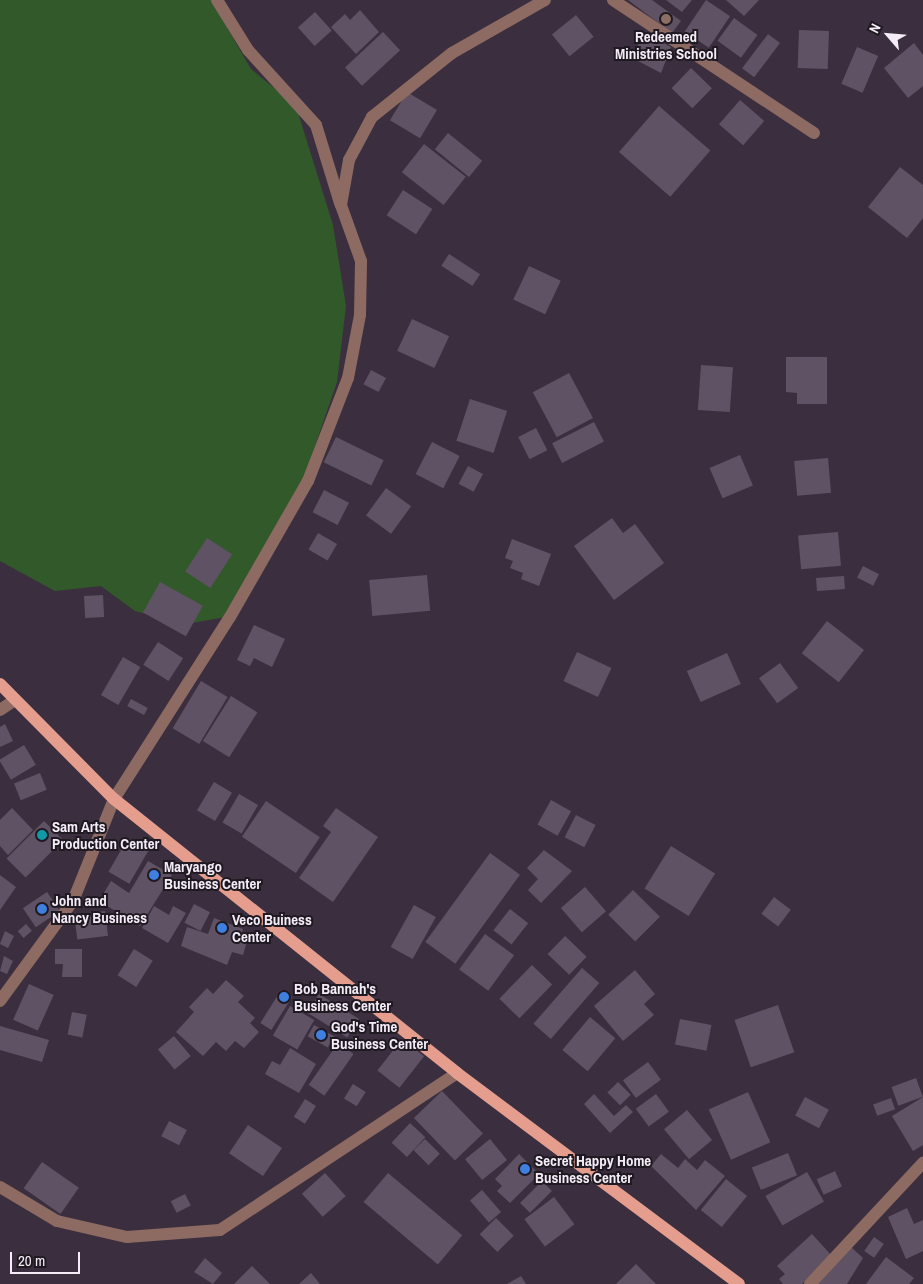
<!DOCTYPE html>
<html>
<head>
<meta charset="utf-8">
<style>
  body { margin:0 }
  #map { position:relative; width:923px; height:1284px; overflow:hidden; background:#3b2f3f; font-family:"Archivo Narrow",sans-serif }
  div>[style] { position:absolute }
  .green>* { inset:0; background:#31592a }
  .building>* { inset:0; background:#5f5264; transform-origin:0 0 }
  .minor>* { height:12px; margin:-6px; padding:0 6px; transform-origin:6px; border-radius:6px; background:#8d6a62 }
  .major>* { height:12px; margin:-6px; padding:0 6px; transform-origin:6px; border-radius:6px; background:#e59e8e }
  .dots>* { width:14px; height:14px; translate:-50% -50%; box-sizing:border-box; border:2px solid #1f1921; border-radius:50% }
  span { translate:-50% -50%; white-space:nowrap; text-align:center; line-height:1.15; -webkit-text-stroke:4px #1f1921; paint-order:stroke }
  .poi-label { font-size:15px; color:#f4ecf7; font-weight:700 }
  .left { translate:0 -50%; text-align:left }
  .north { position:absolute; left:863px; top:10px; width:50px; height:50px; -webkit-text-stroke:4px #1f1921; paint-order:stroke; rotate:297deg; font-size:14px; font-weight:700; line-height:20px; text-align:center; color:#f4ecf7 }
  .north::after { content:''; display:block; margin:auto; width:18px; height:22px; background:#f4ecf7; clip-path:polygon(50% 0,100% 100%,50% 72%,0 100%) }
  .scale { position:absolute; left:10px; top:1252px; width:70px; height:22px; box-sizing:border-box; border:2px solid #f4ecf7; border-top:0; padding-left:6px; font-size:15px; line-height:18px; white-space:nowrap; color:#f4ecf7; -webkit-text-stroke:4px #1f1921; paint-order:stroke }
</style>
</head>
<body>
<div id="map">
  <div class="green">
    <div style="clip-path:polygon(0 0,211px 0,251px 69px,296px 106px,333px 225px,346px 306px,337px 382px,302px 484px,226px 617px,186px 624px,135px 611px,101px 586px,55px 591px,0 561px)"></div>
  </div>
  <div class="building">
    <div style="clip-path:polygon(628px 0,652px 0,681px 21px,672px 33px)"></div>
    <div style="clip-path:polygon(666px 0,692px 0,682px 12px)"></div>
    <div style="left:706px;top:0;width:29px;height:38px;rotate:34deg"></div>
    <div style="clip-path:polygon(726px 0,759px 0,744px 16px)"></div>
    <div style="clip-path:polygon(360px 10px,379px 32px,356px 54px,331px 27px,345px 14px,350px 20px)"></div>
    <div style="left:315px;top:12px;width:25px;height:23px;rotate:48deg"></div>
    <div style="left:576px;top:15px;width:28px;height:31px;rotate:51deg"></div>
    <div style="left:734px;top:18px;width:29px;height:28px;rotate:36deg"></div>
    <div style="left:799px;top:30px;width:30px;height:38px;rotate:2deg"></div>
    <div style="left:383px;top:32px;width:25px;height:52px;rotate:47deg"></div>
    <div style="left:768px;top:34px;width:15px;height:43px;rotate:37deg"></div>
    <div style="clip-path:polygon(653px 37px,671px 47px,661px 73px,638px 61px,643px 53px,636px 49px,641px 39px,650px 43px)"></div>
    <div style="clip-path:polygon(914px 43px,923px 55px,923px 86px,908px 98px,884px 68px)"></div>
    <div style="left:857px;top:47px;width:23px;height:40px;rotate:23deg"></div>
    <div style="left:691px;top:68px;width:29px;height:28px;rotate:44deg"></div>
    <div style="left:407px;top:92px;width:35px;height:33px;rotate:31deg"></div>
    <div style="left:740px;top:100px;width:32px;height:32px;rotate:41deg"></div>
    <div style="left:659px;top:106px;width:68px;height:61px;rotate:41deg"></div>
    <div style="left:448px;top:133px;width:44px;height:21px;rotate:39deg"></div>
    <div style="left:424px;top:144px;width:53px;height:36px;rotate:38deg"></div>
    <div style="clip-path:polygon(900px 167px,923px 185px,923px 218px,907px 238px,868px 207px)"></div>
    <div style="left:403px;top:190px;width:35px;height:30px;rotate:33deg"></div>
    <div style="left:449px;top:254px;width:37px;height:14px;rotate:33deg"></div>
    <div style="left:529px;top:266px;width:35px;height:37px;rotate:25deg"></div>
    <div style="left:412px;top:319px;width:41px;height:35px;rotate:25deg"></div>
    <div style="clip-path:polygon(786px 357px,827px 357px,827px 404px,797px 404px,797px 393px,786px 392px)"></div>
    <div style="left:701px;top:365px;width:32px;height:45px;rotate:4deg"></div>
    <div style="left:371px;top:370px;width:17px;height:16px;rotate:28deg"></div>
    <div style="left:569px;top:373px;width:51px;height:41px;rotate:62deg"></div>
    <div style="left:470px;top:399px;width:39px;height:44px;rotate:18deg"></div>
    <div style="left:594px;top:422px;width:22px;height:47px;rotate:63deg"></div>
    <div style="left:536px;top:428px;width:25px;height:20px;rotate:63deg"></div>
    <div style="left:336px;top:437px;width:53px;height:28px;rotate:26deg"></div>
    <div style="left:432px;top:442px;width:31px;height:36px;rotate:27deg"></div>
    <div style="left:740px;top:455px;width:33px;height:33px;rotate:67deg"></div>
    <div style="left:828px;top:458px;width:35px;height:34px;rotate:85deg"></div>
    <div style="left:468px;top:466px;width:17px;height:20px;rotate:28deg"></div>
    <div style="left:386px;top:488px;width:31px;height:34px;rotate:36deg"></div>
    <div style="left:324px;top:490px;width:28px;height:25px;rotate:27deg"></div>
    <div style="clip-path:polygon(612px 518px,623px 533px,635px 524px,664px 563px,614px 600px,574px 546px)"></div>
    <div style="left:838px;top:532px;width:34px;height:40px;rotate:85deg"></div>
    <div style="left:318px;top:533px;width:22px;height:19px;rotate:30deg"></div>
    <div style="left:207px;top:538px;width:30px;height:40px;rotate:33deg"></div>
    <div style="clip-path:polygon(512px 539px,551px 554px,539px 586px,521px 579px,523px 573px,510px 568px,513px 561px,505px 558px)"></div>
    <div style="left:863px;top:566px;width:18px;height:13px;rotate:27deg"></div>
    <div style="left:427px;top:575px;width:36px;height:58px;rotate:85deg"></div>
    <div style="left:844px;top:576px;width:13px;height:28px;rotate:86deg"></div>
    <div style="left:160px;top:582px;width:49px;height:35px;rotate:29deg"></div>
    <div style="left:103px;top:595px;width:22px;height:19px;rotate:87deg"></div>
    <div style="left:827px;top:621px;width:47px;height:41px;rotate:38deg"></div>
    <div style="clip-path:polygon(254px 625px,285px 639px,272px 667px,254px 658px,250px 666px,237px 660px)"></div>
    <div style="left:158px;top:642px;width:30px;height:27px;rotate:33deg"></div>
    <div style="left:577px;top:652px;width:38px;height:32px;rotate:25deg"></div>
    <div style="left:727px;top:653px;width:34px;height:44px;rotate:66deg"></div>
    <div style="left:123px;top:657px;width:20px;height:44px;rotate:30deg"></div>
    <div style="left:780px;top:663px;width:31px;height:26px;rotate:54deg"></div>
    <div style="left:201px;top:681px;width:31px;height:55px;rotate:31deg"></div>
    <div style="left:231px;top:696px;width:31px;height:53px;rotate:32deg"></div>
    <div style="left:131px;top:699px;width:19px;height:8px;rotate:28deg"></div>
    <div style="clip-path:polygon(5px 724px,13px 741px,0 747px,0 727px)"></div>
    <div style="left:24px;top:745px;width:23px;height:29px;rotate:59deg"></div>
    <div style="left:40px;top:773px;width:18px;height:28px;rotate:68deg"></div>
    <div style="left:214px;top:782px;width:21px;height:33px;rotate:31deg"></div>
    <div style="left:239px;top:794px;width:22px;height:33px;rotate:30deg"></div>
    <div style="left:551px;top:800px;width:23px;height:28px;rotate:29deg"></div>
    <div style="left:266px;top:801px;width:65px;height:43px;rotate:34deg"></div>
    <div style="clip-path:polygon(12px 808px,33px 830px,8px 855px,0 846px,0 820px)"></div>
    <div style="clip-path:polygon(336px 808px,378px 837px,333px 902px,299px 878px,331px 832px,323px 826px)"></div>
    <div style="left:576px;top:815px;width:22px;height:25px;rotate:27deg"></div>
    <div style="left:44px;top:821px;width:27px;height:53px;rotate:45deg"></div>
    <div style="left:128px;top:838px;width:24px;height:39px;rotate:30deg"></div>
    <div style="left:671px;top:846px;width:52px;height:50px;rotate:32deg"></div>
    <div style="clip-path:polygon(544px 850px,572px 871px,541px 903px,528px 890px,538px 879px,527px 868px)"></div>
    <div style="left:490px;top:853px;width:37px;height:110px;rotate:36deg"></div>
    <div style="clip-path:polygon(148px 861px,172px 875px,140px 926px,99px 901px,111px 881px,129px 893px)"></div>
    <div style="clip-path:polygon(0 875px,16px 887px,0 910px)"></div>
    <div style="left:585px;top:887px;width:32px;height:32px;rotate:49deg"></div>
    <div style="left:633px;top:890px;width:38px;height:35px;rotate:45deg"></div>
    <div style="left:47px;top:892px;width:23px;height:29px;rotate:56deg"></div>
    <div style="left:774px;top:897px;width:21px;height:21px;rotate:37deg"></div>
    <div style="left:194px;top:904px;width:18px;height:21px;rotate:27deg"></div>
    <div style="left:414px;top:905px;width:25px;height:48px;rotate:29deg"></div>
    <div style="clip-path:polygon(154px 906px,169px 915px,173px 906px,186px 913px,168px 943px,142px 928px)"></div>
    <div style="left:510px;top:909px;width:23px;height:27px;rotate:38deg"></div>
    <div style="left:105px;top:911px;width:25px;height:31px;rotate:83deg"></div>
    <div style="clip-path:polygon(214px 918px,243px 929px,240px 939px,247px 941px,243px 955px,232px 952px,227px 965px,181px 946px,187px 927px,208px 934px)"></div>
    <div style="left:26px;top:924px;width:9px;height:11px;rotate:49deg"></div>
    <div style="clip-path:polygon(5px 931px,14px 936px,8px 948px,0 944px)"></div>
    <div style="left:485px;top:934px;width:36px;height:44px;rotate:36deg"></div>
    <div style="left:565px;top:936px;width:30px;height:25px;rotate:44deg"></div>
    <div style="clip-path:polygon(55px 949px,82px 949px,82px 977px,62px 977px,63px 964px,55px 964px)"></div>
    <div style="left:134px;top:949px;width:22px;height:31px;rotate:32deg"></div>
    <div style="clip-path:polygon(4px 956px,13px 961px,7px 974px,0 971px)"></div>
    <div style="left:532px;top:965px;width:28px;height:47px;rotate:44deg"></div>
    <div style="left:582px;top:968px;width:23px;height:74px;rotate:41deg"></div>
    <div style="clip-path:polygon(635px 970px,655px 994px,644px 1004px,654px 1015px,623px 1041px,594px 1006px)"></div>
    <div style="clip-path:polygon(226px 980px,244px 996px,238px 1002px,255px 1018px,250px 1023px,259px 1032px,244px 1048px,235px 1041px,226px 1051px,216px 1042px,203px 1056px,176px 1032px,194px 1012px,189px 1007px,207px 988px,213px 994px)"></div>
    <div style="left:29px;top:984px;width:27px;height:39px;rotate:24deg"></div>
    <div style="left:281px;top:990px;width:13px;height:39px;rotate:32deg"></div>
    <div style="left:319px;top:994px;width:47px;height:22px;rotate:32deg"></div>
    <div style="left:778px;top:1005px;width:50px;height:46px;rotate:71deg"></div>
    <div style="left:290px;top:1006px;width:28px;height:34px;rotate:30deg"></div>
    <div style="left:72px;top:1012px;width:15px;height:23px;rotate:11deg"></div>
    <div style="left:590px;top:1017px;width:33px;height:43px;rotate:40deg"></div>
    <div style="left:680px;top:1019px;width:32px;height:26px;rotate:11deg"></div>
    <div style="left:314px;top:1025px;width:23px;height:13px;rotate:29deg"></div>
    <div style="clip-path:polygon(0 1026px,49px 1040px,42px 1062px,0 1050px)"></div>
    <div style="left:174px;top:1036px;width:26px;height:21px;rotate:50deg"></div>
    <div style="left:402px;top:1039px;width:28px;height:40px;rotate:38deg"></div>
    <div style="left:338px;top:1043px;width:19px;height:51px;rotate:35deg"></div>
    <div style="clip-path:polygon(290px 1048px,316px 1064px,299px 1093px,265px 1074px,272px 1061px,280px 1065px)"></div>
    <div style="left:648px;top:1062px;width:22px;height:31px;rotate:54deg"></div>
    <div style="left:916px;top:1078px;width:20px;height:26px;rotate:70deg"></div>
    <div style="left:618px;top:1082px;width:18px;height:15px;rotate:45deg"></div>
    <div style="left:353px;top:1084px;width:15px;height:17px;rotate:32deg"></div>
    <div style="left:442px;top:1091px;width:59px;height:39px;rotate:46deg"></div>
    <div style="left:748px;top:1092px;width:55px;height:43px;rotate:66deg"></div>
    <div style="clip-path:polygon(594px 1094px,614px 1116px,626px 1105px,633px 1112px,610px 1133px,584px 1104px)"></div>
    <div style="left:656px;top:1094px;width:22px;height:25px;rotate:54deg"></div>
    <div style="left:805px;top:1097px;width:27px;height:21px;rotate:28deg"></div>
    <div style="clip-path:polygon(923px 1097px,923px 1145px,913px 1151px,892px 1116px)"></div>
    <div style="left:891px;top:1098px;width:12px;height:19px;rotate:70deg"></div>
    <div style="left:305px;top:1099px;width:13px;height:21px;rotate:32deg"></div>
    <div style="left:687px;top:1110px;width:39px;height:30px;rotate:50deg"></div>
    <div style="left:169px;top:1121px;width:20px;height:17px;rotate:27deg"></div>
    <div style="left:410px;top:1123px;width:21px;height:27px;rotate:43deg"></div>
    <div style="left:248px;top:1125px;width:41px;height:34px;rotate:34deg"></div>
    <div style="left:425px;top:1139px;width:21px;height:16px;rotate:45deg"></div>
    <div style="left:490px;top:1139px;width:27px;height:32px;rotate:51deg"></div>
    <div style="left:788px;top:1153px;width:24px;height:39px;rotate:68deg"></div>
    <div style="clip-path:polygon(519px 1154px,539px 1174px,510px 1203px,497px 1191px,502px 1186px,495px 1179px)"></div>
    <div style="clip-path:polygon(661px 1154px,678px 1168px,685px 1159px,697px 1170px,705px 1160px,725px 1176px,696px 1210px,651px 1166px)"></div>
    <div style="left:42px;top:1162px;width:45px;height:32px;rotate:35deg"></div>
    <div style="left:835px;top:1171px;width:17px;height:20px;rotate:66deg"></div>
    <div style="left:807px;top:1172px;width:34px;height:48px;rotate:60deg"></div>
    <div style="left:325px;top:1173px;width:31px;height:31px;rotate:48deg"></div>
    <div style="left:388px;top:1173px;width:97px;height:38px;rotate:40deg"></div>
    <div style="left:726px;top:1179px;width:27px;height:40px;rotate:39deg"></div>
    <div style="left:542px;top:1181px;width:14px;height:31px;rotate:45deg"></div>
    <div style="left:482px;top:1190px;width:29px;height:16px;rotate:49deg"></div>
    <div style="left:185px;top:1194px;width:13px;height:16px;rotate:63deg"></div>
    <div style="left:554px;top:1197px;width:34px;height:37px;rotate:53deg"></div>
    <div style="clip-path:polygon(907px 1208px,914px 1224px,923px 1220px,923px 1251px,906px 1259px,888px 1217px)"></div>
    <div style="left:496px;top:1218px;width:25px;height:23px;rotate:45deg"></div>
    <div style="clip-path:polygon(812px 1234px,832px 1256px,802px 1284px,783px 1284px,779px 1279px,785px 1274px,777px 1266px)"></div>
    <div style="left:874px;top:1237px;width:12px;height:17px;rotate:35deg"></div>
    <div style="clip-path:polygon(851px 1247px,863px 1258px,847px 1284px,816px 1284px)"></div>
    <div style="clip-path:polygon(886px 1257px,914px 1278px,909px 1284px,866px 1284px)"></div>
    <div style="clip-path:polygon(205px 1258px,222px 1273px,213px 1284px,194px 1272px)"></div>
    <div style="clip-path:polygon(636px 1264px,656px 1284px,616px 1284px)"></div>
    <div style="clip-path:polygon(252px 1266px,270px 1284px,234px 1284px)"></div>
    <div style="clip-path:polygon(311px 1273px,320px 1284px,299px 1284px)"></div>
    <div style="clip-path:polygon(521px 1276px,526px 1284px,507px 1284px)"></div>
  </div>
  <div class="minor">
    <div style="left:217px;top:0;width:59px;rotate:58.2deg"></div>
    <div style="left:248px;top:50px;width:101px;rotate:47.8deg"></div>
    <div style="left:316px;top:125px;width:82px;rotate:72.9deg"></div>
    <div style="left:613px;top:0;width:241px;rotate:33.5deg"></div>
    <div style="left:0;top:710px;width:18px;rotate:-34deg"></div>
    <div style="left:0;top:1001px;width:124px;rotate:-53.9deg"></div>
    <div style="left:73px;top:901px;width:110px;rotate:-68.1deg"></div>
    <div style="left:114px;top:799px;width:216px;rotate:-57.5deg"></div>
    <div style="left:230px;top:617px;width:157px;rotate:-60.2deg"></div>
    <div style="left:308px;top:481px;width:110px;rotate:-68.8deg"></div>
    <div style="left:348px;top:378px;width:64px;rotate:-79.2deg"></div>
    <div style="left:360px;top:315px;width:54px;rotate:-88.9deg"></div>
    <div style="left:361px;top:261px;width:59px;rotate:-109.7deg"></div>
    <div style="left:341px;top:205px;width:46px;rotate:-79.9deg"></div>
    <div style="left:349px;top:160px;width:49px;rotate:-61.9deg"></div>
    <div style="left:372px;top:117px;width:102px;rotate:-38.7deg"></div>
    <div style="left:452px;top:53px;width:107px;rotate:-29.7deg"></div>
    <div style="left:0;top:1187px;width:66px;rotate:30.8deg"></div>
    <div style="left:57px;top:1221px;width:72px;rotate:12.9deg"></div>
    <div style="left:127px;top:1237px;width:93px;rotate:-4.3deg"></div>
    <div style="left:220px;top:1230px;width:284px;rotate:-33.5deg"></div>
    <div style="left:810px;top:1284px;width:166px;rotate:-47deg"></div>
  </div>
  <div class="major">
    <div style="left:0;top:684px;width:162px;rotate:45.3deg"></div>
    <div style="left:114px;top:799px;width:439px;rotate:38.6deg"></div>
    <div style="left:457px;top:1073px;width:352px;rotate:36.8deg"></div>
  </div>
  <div class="dots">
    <div style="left:666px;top:19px;background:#8d6e63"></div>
    <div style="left:42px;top:835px;background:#0f9aa8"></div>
    <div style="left:154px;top:875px;background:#3f7fe0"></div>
    <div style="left:42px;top:909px;background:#3f7fe0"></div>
    <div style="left:222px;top:928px;background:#3f7fe0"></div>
    <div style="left:284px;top:997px;background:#3f7fe0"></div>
    <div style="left:321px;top:1035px;background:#3f7fe0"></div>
    <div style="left:525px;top:1169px;background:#3f7fe0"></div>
  </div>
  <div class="poi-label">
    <span style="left:666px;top:45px">Redeemed<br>Ministries School</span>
    <span class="left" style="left:52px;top:835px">Sam Arts<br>Production Center</span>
    <span class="left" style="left:164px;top:875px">Maryango<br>Business Center</span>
    <span class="left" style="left:52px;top:909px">John and<br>Nancy Business</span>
    <span class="left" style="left:232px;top:928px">Veco Buiness<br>Center</span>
    <span class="left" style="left:294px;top:997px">Bob Bannah's<br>Business Center</span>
    <span class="left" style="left:331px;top:1035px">God's Time<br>Business Center</span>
    <span class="left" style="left:535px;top:1169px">Secret Happy Home<br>Business Center</span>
  </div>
  <div class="north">N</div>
  <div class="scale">20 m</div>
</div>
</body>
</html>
